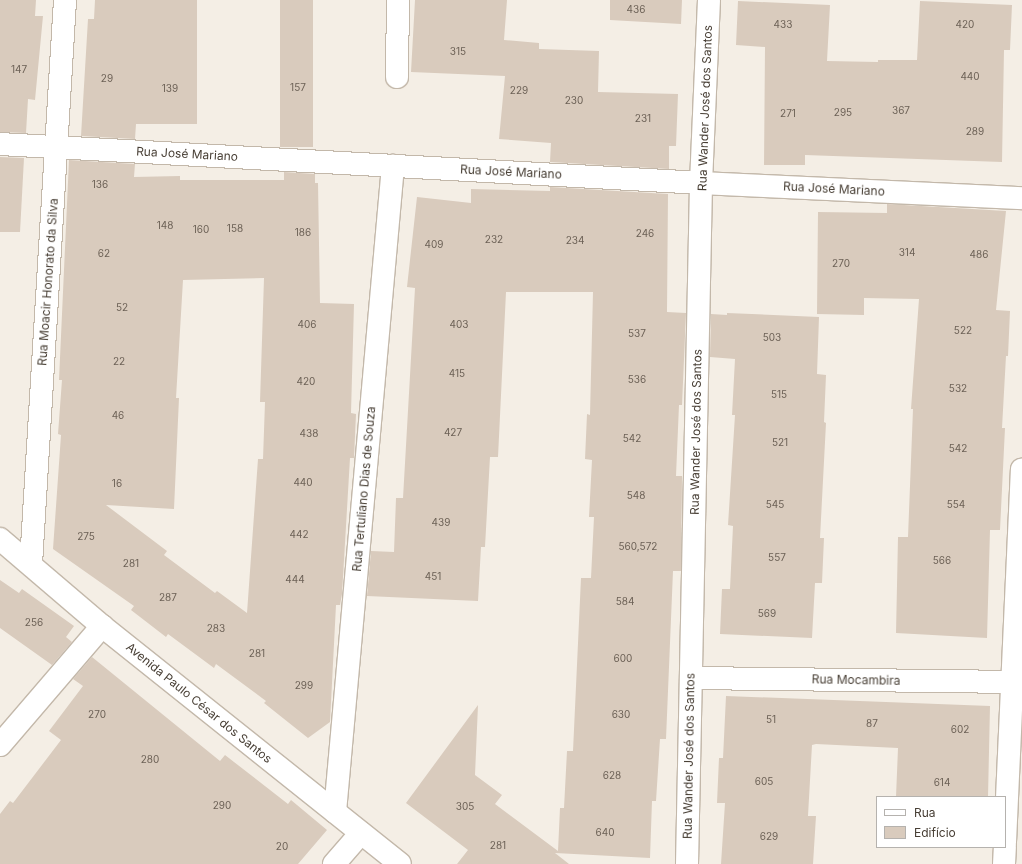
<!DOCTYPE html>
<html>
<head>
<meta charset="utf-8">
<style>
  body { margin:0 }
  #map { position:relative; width:1022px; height:864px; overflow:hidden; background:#f4eee5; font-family:Inter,sans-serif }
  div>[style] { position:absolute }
  .building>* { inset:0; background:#d9cbbd; transform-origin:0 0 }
  .roads { filter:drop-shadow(1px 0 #c3b8aa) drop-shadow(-1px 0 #c3b8aa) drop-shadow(0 1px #c3b8aa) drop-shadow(0 -1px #c3b8aa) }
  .minor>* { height:22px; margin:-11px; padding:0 11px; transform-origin:11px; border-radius:11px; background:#fff }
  span { translate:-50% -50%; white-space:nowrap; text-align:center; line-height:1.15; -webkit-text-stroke:3.5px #fff; paint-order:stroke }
  .number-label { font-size:10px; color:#6c6156 }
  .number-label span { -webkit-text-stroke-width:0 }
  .street-label { font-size:12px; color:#473e34 }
  .legend { position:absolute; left:876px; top:796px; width:130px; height:52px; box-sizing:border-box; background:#fff; border:1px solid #b5b2ae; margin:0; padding:5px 7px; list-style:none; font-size:12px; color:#473e34 }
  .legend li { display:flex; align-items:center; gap:8px; height:20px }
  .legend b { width:20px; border:1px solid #b5b2ae }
</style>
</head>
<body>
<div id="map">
  <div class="building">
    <div style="clip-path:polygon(0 0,36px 0,35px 16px,43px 16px,35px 100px,28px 99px,26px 133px,0 132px)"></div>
    <div style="clip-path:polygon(95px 0,197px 0,197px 124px,136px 124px,135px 139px,81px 136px,88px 19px,94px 19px)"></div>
    <div style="left:280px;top:0;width:33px;height:147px"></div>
    <div style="clip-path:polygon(415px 0,507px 0,504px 40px,539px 43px,539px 49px,599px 51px,598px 92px,678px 94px,676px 146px,669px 146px,669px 169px,550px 162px,551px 143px,499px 139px,505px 76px,411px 72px)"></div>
    <div style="clip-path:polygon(610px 0,682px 0,681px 24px,610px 20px)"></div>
    <div style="clip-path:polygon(738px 1px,830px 5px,827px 61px,878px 62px,878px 60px,917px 60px,920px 1px,1012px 5px,1010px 50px,1004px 50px,1002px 162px,805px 155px,805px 165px,764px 165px,765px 47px,736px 45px)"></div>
    <div style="clip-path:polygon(0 157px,24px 158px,20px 232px,0 232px)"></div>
    <div style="clip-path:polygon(evenodd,69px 160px,135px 164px,134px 177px,180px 176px,180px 180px,284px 180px,284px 172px,315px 174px,315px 183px,318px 183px,320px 303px,354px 304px,351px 413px,356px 414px,354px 458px,350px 458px,342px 594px,340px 605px,336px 605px,330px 722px,308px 738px,264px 703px,266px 701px,216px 664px,214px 668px,168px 634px,166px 637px,131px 610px,134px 606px,53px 549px,61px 435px,58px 434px,62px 380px,59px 380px,69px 160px,264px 278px,260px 402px,265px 402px,263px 459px,258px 459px,247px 613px,217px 591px,215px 593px,164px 555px,167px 551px,106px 505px,174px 509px,179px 398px,176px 398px,183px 280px,264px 278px)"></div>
    <div style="clip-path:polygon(550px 187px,668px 194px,667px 312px,686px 313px,682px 405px,679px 405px,676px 476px,682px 476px,681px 571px,673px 571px,666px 739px,660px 739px,656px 801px,652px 801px,650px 858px,555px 853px,569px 864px,457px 864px,468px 850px,406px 803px,478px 705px,475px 775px,502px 795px,495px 804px,558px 851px,560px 808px,564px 808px,567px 751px,573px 751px,581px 578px,591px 578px,594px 517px,589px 517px,592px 460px,585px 459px,587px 414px,590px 415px,593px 292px,506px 292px,498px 457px,490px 457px,485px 547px,481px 547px,478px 601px,367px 596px,371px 551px,394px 552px,396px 498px,403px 498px,415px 288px,407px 287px,417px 197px,471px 203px,471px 189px,550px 191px)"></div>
    <div style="clip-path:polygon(887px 204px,1006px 211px,996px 310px,1010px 311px,1008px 356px,1006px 356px,1002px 428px,1005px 428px,1000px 530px,990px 530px,987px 638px,896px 633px,898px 537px,908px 537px,913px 409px,911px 409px,919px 299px,864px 298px,864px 315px,817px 314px,818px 212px,887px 213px)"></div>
    <div style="clip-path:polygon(727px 313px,819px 317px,817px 374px,826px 375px,824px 422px,826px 423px,820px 538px,824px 538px,822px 583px,815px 583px,812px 638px,720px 634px,722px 589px,730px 589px,733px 526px,728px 525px,735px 415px,732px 415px,735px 359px,710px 357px,711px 314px,727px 315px)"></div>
    <div style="clip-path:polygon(0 580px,19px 593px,22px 589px,74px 626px,66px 637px,72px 642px,52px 665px,0 628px)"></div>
    <div style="clip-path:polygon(92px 657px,220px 761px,225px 755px,288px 804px,291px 800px,327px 830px,298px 864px,0 864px,0 814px,10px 801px,13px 803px,61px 740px,49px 731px,83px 686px,73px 679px)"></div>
    <div style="clip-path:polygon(726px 696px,990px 706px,988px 797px,896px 797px,898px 748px,816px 744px,812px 745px,808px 816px,816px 816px,813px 864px,721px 864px,725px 803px,717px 803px,719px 758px,723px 758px)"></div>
  </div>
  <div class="roads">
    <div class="minor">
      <div style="left:397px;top:77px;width:77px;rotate:-89.3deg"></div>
      <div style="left:0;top:144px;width:702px;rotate:3.18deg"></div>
      <div style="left:701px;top:183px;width:321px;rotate:2.7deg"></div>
      <div style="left:0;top:539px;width:134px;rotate:40.5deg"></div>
      <div style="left:102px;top:626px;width:381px;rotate:38.6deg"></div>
      <div style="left:31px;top:564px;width:565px;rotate:-86.55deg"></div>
      <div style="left:691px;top:678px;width:331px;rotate:0.7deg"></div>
      <div style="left:0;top:745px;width:157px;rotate:-49.4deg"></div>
      <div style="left:335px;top:812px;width:649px;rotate:-84.87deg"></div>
      <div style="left:1005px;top:842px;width:373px;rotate:-87.4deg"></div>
      <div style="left:334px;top:864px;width:41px;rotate:-48.9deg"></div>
      <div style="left:687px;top:864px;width:681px;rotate:-88.82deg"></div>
      <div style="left:701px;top:183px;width:183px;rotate:-87.5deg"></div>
      <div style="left:1004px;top:864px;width:17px;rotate:-87deg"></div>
    </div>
  </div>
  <div class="number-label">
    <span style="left:636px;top:10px">436</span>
    <span style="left:783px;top:25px">433</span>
    <span style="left:965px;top:25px">420</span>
    <span style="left:458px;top:52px">315</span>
    <span style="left:19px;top:70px">147</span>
    <span style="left:970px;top:77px">440</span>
    <span style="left:107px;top:79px">29</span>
    <span style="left:298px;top:88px">157</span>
    <span style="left:170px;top:89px">139</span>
    <span style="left:519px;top:91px">229</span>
    <span style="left:574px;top:101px">230</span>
    <span style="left:901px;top:111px">367</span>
    <span style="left:843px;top:113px">295</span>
    <span style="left:788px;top:114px">271</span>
    <span style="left:643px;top:119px">231</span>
    <span style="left:975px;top:132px">289</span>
    <span style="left:100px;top:185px">136</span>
    <span style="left:165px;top:226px">148</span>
    <span style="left:235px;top:229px">158</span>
    <span style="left:201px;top:230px">160</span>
    <span style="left:303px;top:233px">186</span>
    <span style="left:645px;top:234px">246</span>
    <span style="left:494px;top:240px">232</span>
    <span style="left:575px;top:241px">234</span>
    <span style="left:434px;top:245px">409</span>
    <span style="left:907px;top:253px">314</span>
    <span style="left:104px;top:254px">62</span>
    <span style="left:979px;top:255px">486</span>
    <span style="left:841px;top:264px">270</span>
    <span style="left:122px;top:308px">52</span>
    <span style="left:307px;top:325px">406</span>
    <span style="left:459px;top:325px">403</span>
    <span style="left:963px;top:331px">522</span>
    <span style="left:637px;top:334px">537</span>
    <span style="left:772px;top:338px">503</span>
    <span style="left:119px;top:362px">22</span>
    <span style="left:457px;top:374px">415</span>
    <span style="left:637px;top:380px">536</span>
    <span style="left:306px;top:382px">420</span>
    <span style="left:958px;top:389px">532</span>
    <span style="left:779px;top:395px">515</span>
    <span style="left:118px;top:416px">46</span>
    <span style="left:453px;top:433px">427</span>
    <span style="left:309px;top:434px">438</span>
    <span style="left:632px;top:439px">542</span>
    <span style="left:780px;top:443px">521</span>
    <span style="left:958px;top:449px">542</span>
    <span style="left:303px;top:483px">440</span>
    <span style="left:117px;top:484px">16</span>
    <span style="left:636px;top:496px">548</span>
    <span style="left:775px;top:505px">545</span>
    <span style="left:956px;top:505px">554</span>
    <span style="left:441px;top:523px">439</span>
    <span style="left:299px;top:535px">442</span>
    <span style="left:86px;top:537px">275</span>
    <span style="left:638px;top:547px">560,572</span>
    <span style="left:777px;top:558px">557</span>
    <span style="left:942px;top:561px">566</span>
    <span style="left:131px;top:564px">281</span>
    <span style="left:433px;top:577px">451</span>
    <span style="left:295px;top:580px">444</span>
    <span style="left:168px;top:598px">287</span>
    <span style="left:625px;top:602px">584</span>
    <span style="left:767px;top:614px">569</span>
    <span style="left:34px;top:623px">256</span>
    <span style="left:216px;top:629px">283</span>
    <span style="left:257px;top:654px">281</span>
    <span style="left:623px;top:659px">600</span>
    <span style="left:304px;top:686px">299</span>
    <span style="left:97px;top:715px">270</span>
    <span style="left:621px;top:715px">630</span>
    <span style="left:771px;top:720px">51</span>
    <span style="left:872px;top:724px">87</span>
    <span style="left:960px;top:730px">602</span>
    <span style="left:150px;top:760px">280</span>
    <span style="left:612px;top:776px">628</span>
    <span style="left:764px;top:782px">605</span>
    <span style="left:942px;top:783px">614</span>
    <span style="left:222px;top:806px">290</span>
    <span style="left:465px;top:807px">305</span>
    <span style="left:605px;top:833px">640</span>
    <span style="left:769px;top:837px">629</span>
    <span style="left:498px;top:846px">281</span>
    <span style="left:282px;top:847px">20</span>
  </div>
  <div class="street-label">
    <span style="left:705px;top:108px;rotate:-88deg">Rua Wander José dos Santos</span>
    <span style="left:187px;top:154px;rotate:3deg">Rua José Mariano</span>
    <span style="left:511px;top:172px;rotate:3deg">Rua José Mariano</span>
    <span style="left:834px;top:189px;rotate:3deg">Rua José Mariano</span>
    <span style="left:48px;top:282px;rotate:-86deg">Rua Moacir Honorato da Silva</span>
    <span style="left:696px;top:432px;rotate:-89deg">Rua Wander José dos Santos</span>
    <span style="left:364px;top:489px;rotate:-85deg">Rua Tertuliano Dias de Souza</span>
    <span style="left:856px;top:680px;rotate:1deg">Rua Mocambira</span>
    <span style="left:199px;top:703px;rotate:39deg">Avenida Paulo César dos Santos</span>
    <span style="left:689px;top:756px;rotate:-89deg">Rua Wander José dos Santos</span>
  </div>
  <ul class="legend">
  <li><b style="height:5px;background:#fff"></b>Rua</li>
  <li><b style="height:11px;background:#d9cbbd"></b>Edifício</li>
  </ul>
</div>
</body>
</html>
